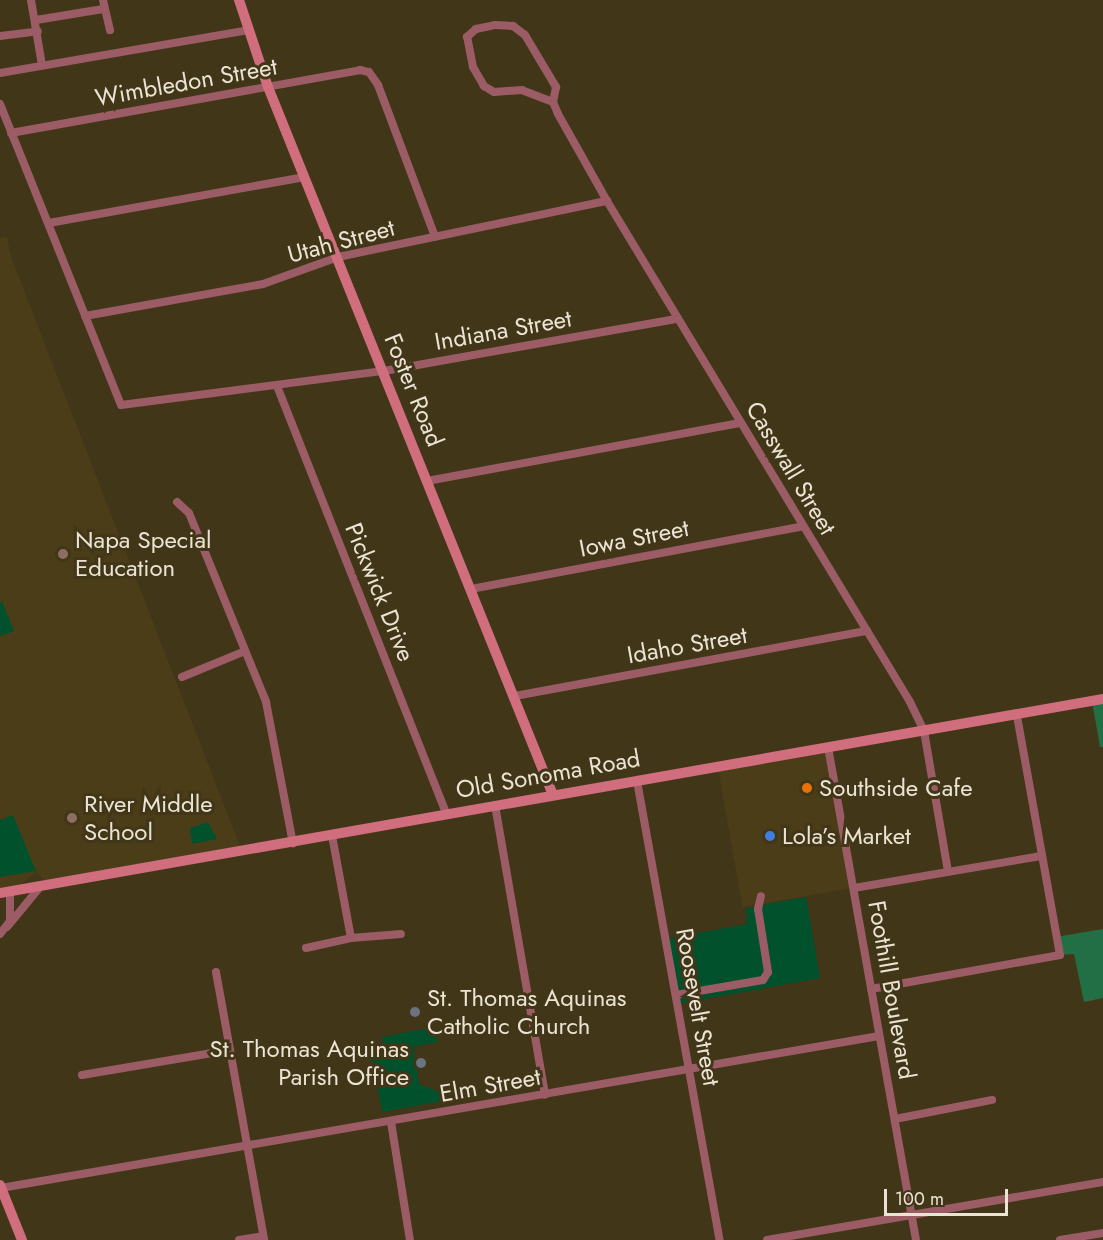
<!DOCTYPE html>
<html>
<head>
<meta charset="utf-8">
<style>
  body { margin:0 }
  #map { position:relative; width:1103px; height:1240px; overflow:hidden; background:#423619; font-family:Jost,sans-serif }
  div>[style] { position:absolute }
  .built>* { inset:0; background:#4c3d19; transform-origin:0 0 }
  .green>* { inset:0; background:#02512d }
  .forest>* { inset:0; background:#236f45 }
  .street>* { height:8px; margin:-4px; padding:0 4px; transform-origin:4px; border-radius:4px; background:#9b5c65 }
  .secondary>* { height:10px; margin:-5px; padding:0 5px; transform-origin:5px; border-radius:5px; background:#d16e7e }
  .dots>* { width:16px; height:16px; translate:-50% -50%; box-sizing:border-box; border:3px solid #423619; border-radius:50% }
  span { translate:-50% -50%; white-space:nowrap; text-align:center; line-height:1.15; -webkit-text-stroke:6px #423619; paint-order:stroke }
  .street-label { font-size:24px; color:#ebe4d4 }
  .poi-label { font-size:24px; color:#ebe4d4 }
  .left { translate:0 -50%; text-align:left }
  .right { translate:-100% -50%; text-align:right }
  .scale { position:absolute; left:884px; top:1189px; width:124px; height:27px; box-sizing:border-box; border:3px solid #ebe4d4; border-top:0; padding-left:8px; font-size:18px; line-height:21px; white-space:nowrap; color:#ebe4d4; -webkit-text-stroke:4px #423619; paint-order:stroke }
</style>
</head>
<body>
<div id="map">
  <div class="built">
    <div style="clip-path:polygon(7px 237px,11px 257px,240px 846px,45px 881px,36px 872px,13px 891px,0 892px,0 238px)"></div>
    <div style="left:828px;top:747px;width:143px;height:112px;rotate:80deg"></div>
  </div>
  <div class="green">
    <div style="clip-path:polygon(2px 601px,14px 631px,0 636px,0 602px)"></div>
    <div style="clip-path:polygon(13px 815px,36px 871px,0 877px,0 820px)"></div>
    <div style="clip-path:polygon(208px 822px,217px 839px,192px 844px,190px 828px)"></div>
    <div style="clip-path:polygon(806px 897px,820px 978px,678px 1004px,666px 939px,747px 924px,746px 908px)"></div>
    <div style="clip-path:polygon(433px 1027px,438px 1042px,413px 1047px,419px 1084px,440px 1092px,452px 1090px,454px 1099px,382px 1112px,370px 1045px,383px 1043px,382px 1037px)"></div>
  </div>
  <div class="forest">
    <div style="clip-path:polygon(1103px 699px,1103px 747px,1100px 747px,1092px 701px)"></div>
    <div style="clip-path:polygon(1103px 929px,1103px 998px,1084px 1002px,1074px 954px,1060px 955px,1056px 937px)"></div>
  </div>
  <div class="street">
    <div style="left:31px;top:0;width:66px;rotate:80.4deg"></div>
    <div style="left:103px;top:0;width:31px;rotate:77deg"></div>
    <div style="left:36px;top:20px;width:68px;rotate:-9.3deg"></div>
    <div style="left:0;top:36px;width:38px;rotate:-7deg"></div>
    <div style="left:0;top:73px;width:252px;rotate:-9.8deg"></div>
    <div style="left:553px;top:102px;width:33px;rotate:-159deg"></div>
    <div style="left:522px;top:90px;width:28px;rotate:176deg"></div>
    <div style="left:494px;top:92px;width:12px;rotate:-149deg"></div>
    <div style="left:484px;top:86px;width:22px;rotate:-120deg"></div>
    <div style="left:473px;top:67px;width:31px;rotate:-101deg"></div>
    <div style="left:467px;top:37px;width:12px;rotate:-42deg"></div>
    <div style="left:476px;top:29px;width:19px;rotate:-12deg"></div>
    <div style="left:495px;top:25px;width:18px;rotate:3deg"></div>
    <div style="left:513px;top:26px;width:15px;rotate:37deg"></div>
    <div style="left:525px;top:35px;width:61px;rotate:59.2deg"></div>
    <div style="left:556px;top:87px;width:15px;rotate:101deg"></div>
    <div style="left:553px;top:102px;width:13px;rotate:67deg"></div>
    <div style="left:558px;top:114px;width:100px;rotate:60.6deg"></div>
    <div style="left:607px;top:201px;width:585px;rotate:58.83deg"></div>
    <div style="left:910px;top:702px;width:32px;rotate:64deg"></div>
    <div style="left:924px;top:731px;width:143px;rotate:80.3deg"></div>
    <div style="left:0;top:104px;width:324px;rotate:68.1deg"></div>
    <div style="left:121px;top:405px;width:265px;rotate:-7.4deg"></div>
    <div style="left:384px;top:371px;width:298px;rotate:-10.1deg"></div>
    <div style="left:11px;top:133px;width:355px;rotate:-10.2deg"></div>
    <div style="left:360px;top:70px;width:9px;rotate:13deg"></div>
    <div style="left:369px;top:72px;width:16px;rotate:55deg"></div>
    <div style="left:378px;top:85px;width:162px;rotate:69.4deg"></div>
    <div style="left:49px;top:223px;width:260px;rotate:-10.2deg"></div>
    <div style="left:85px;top:316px;width:181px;rotate:-10.2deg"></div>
    <div style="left:263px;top:284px;width:80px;rotate:-19.8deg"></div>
    <div style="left:338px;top:257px;width:275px;rotate:-11.8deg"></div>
    <div style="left:277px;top:386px;width:459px;rotate:68.4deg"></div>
    <div style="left:427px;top:481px;width:318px;rotate:-10.5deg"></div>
    <div style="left:177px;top:502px;width:16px;rotate:43deg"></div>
    <div style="left:189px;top:513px;width:204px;rotate:67.8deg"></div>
    <div style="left:266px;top:702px;width:144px;rotate:79.2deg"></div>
    <div style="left:471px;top:589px;width:338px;rotate:-10.7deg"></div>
    <div style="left:182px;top:677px;width:68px;rotate:-22.4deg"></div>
    <div style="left:515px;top:696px;width:358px;rotate:-10.5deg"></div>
    <div style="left:828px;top:747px;width:501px;rotate:79.88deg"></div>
    <div style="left:637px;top:781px;width:466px;rotate:79.8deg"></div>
    <div style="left:495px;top:805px;width:294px;rotate:80.2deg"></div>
    <div style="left:854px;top:888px;width:190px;rotate:-9.7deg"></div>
    <div style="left:7px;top:927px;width:52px;rotate:-50.5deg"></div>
    <div style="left:0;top:934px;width:16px;rotate:-52deg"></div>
    <div style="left:10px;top:921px;width:28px;rotate:-90deg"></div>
    <div style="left:351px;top:938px;width:50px;rotate:-4.6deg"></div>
    <div style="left:306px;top:948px;width:46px;rotate:-12.5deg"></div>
    <div style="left:351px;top:938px;width:105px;rotate:-100.5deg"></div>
    <div style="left:216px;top:972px;width:272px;rotate:79.8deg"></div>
    <div style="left:871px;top:989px;width:192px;rotate:-10.2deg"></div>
    <div style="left:1060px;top:955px;width:244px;rotate:-100.2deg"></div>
    <div style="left:676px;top:995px;width:88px;rotate:-9.8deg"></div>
    <div style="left:763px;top:980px;width:9px;rotate:-58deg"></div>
    <div style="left:768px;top:972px;width:64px;rotate:-99deg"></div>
    <div style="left:758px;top:909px;width:13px;rotate:-77deg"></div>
    <div style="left:82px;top:1075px;width:150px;rotate:-9.6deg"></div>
    <div style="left:895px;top:1119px;width:99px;rotate:-11.1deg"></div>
    <div style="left:391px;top:1122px;width:120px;rotate:80.9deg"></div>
    <div style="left:1px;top:1188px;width:891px;rotate:-9.82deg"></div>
    <div style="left:239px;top:1240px;width:24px;rotate:-9deg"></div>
    <div style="left:767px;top:1240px;width:341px;rotate:-9.8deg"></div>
    <div style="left:1060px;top:1240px;width:44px;rotate:-9.2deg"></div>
  </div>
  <div class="secondary">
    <div style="left:239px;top:0;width:92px;rotate:71.6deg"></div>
    <div style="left:268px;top:87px;width:763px;rotate:68.07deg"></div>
    <div style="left:0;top:893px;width:1120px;rotate:-9.98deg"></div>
    <div style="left:0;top:1185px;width:59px;rotate:68.2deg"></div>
  </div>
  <div class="dots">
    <div style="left:63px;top:554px;background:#8d6e63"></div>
    <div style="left:807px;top:788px;background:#e8710a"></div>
    <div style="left:72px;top:818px;background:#8d6e63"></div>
    <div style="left:770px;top:836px;background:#3f7fe0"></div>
    <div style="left:415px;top:1012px;background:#6b7280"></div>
    <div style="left:421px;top:1063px;background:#6b7280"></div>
  </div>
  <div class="street-label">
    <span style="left:186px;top:82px;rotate:-10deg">Wimbledon Street</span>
    <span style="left:341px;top:241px;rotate:-15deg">Utah Street</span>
    <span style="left:503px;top:330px;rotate:-10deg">Indiana Street</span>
    <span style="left:414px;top:390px;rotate:68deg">Foster Road</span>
    <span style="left:791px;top:468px;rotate:59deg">Casswall Street</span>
    <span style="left:634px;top:538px;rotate:-11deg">Iowa Street</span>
    <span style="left:380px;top:592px;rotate:68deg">Pickwick Drive</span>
    <span style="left:687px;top:645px;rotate:-10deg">Idaho Street</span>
    <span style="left:548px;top:774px;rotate:-10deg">Old Sonoma Road</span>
    <span style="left:892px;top:990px;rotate:80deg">Foothill Boulevard</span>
    <span style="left:698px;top:1007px;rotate:80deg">Roosevelt Street</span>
    <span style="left:490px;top:1085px;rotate:-10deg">Elm Street</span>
  </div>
  <div class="poi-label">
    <span class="left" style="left:75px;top:554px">Napa Special<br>Education</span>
    <span class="left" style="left:819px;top:788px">Southside Cafe</span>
    <span class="left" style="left:84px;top:818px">River Middle<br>School</span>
    <span class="left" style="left:782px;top:836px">Lola’s Market</span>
    <span class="left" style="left:427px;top:1012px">St. Thomas Aquinas<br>Catholic Church</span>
    <span class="right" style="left:409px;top:1063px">St. Thomas Aquinas<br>Parish Office</span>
  </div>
  <div class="scale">100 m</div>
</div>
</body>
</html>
